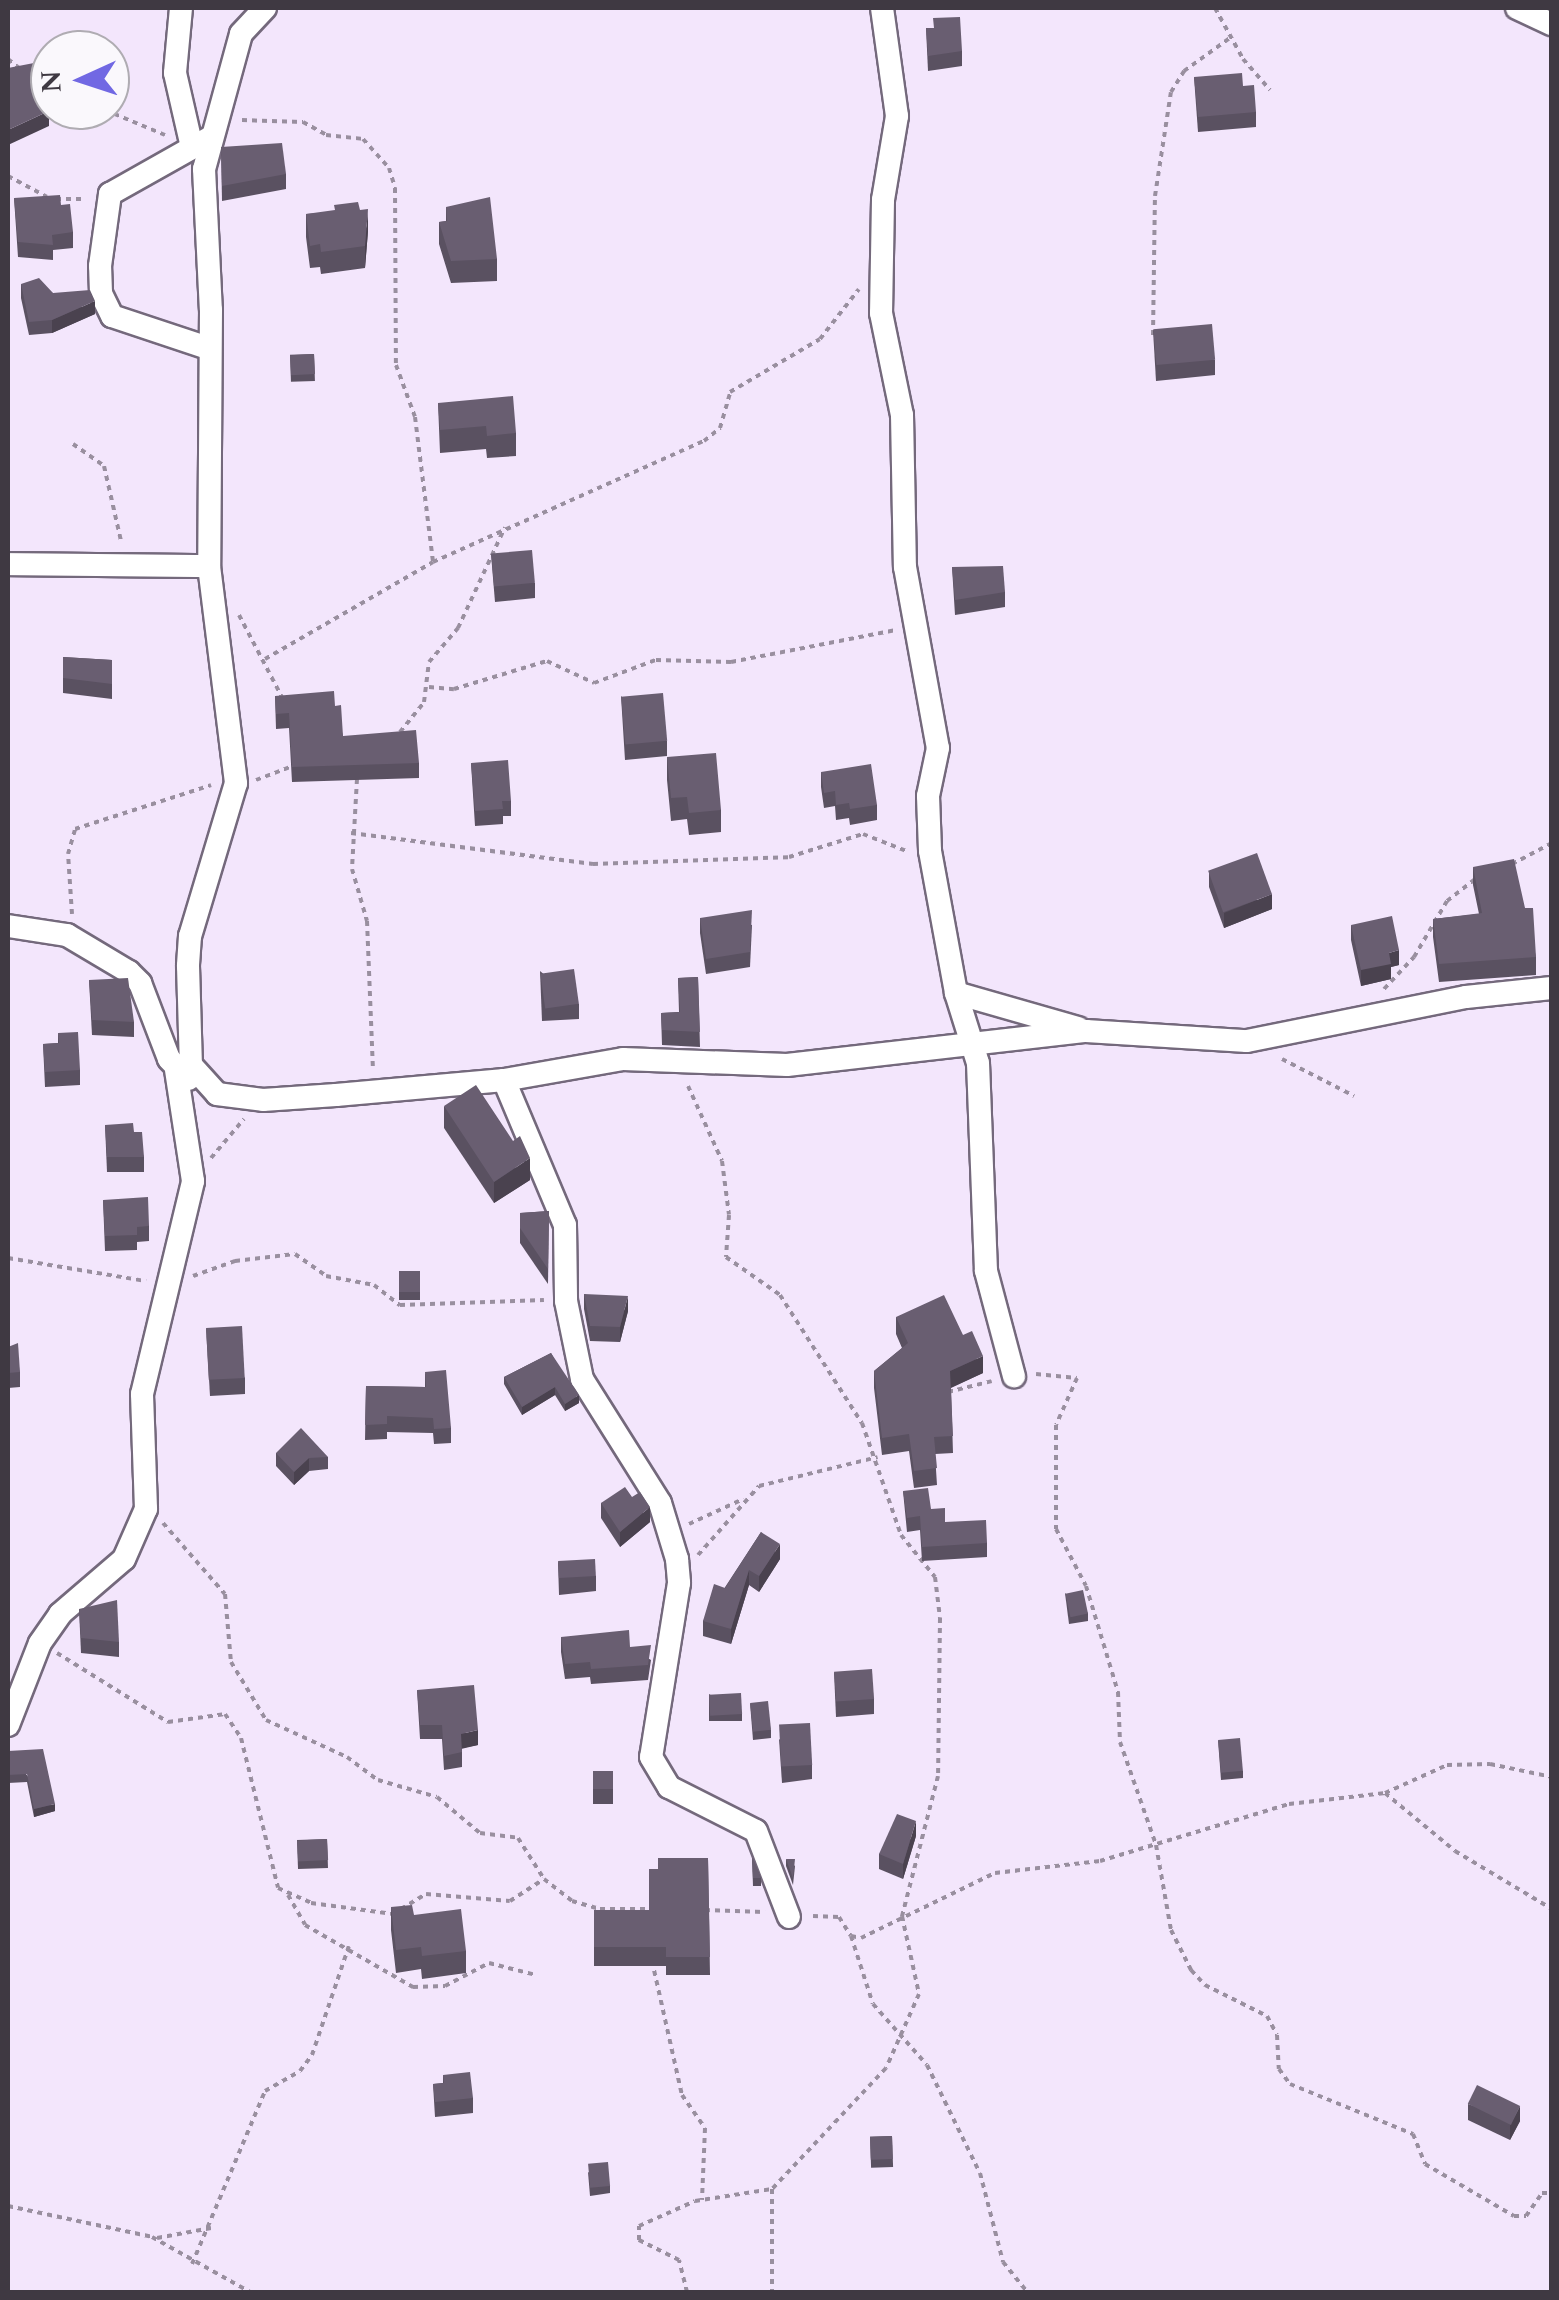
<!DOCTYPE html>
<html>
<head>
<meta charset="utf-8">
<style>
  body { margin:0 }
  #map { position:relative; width:1559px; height:2300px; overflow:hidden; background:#f3e6fc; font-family:Spectral,serif }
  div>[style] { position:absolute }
  .path>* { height:4px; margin-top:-2px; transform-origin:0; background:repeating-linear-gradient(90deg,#998f9f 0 5px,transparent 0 10px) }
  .roads { filter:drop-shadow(2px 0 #74697c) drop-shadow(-2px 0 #74697c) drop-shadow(0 2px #74697c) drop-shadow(0 -2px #74697c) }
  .minor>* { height:22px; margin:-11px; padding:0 11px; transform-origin:11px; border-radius:11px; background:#fff }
  .wall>* { inset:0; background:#5a5161; transform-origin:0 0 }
  .shaded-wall>* { inset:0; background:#4a424f }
  .building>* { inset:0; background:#695e71; transform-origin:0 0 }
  span { translate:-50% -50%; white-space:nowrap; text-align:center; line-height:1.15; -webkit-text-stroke:10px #faf8fc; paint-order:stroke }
  .frame { position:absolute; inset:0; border:10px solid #3f3942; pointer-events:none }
  .north { position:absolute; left:30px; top:30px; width:100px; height:100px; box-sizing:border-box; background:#faf8fc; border:2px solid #afacb2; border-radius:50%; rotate:267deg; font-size:28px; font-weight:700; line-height:40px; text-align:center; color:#3f3942 }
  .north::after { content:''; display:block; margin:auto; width:35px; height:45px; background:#7168e3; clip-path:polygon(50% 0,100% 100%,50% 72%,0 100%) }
</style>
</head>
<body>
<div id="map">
  <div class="path">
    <div style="left:1215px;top:8px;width:58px;rotate:61.2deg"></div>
    <div style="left:1243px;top:59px;width:41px;rotate:48.9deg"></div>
    <div style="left:8px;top:59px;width:14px;rotate:39deg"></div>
    <div style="left:36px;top:77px;width:16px;rotate:27deg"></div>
    <div style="left:105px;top:110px;width:65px;rotate:22.6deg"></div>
    <div style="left:242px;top:120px;width:61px;rotate:1.9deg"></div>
    <div style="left:303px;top:122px;width:26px;rotate:29deg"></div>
    <div style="left:326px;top:135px;width:37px;rotate:6deg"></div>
    <div style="left:363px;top:139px;width:39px;rotate:48deg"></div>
    <div style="left:389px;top:168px;width:21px;rotate:73deg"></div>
    <div style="left:395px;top:188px;width:177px;rotate:89.7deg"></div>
    <div style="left:396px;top:365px;width:55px;rotate:69.9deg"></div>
    <div style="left:415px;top:417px;width:146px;rotate:82.9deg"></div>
    <div style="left:8px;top:176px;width:44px;rotate:28.3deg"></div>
    <div style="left:56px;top:199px;width:30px"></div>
    <div style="left:1153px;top:335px;width:139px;rotate:-89.2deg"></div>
    <div style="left:1155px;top:196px;width:105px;rotate:-81.3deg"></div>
    <div style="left:1171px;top:92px;width:25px;rotate:-58deg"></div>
    <div style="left:1184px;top:71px;width:57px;rotate:-35.7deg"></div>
    <div style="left:73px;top:444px;width:38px;rotate:35deg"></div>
    <div style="left:104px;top:466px;width:77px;rotate:77.2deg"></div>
    <div style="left:239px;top:615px;width:95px;rotate:62.4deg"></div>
    <div style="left:265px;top:659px;width:194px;rotate:-30deg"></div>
    <div style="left:433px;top:562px;width:297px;rotate:-24.1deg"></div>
    <div style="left:704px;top:441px;width:21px;rotate:-39deg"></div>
    <div style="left:720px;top:428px;width:37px;rotate:-74deg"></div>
    <div style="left:730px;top:392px;width:104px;rotate:-30.5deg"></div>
    <div style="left:820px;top:339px;width:63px;rotate:-52deg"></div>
    <div style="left:429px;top:687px;width:25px;rotate:5deg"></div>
    <div style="left:454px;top:689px;width:97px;rotate:-16.8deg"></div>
    <div style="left:547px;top:661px;width:52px;rotate:25.1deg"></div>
    <div style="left:594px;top:683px;width:66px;rotate:-20.4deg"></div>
    <div style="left:656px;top:660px;width:75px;rotate:1.5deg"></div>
    <div style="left:731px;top:662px;width:168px;rotate:-11deg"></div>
    <div style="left:400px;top:732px;width:38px;rotate:-51deg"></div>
    <div style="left:424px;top:702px;width:40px;rotate:-82.9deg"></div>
    <div style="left:429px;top:662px;width:45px;rotate:-49.5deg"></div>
    <div style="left:458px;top:628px;width:111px;rotate:-65deg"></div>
    <div style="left:357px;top:779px;width:90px;rotate:93.2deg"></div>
    <div style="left:352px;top:869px;width:54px;rotate:73.9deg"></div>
    <div style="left:367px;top:921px;width:150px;rotate:87.7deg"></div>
    <div style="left:256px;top:780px;width:39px;rotate:-21deg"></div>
    <div style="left:351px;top:833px;width:244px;rotate:7.3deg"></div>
    <div style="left:593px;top:864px;width:196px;rotate:-2deg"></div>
    <div style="left:789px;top:857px;width:77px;rotate:-17.3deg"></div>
    <div style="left:863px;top:834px;width:49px;rotate:21.4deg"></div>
    <div style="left:1512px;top:864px;width:45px;rotate:-27.7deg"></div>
    <div style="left:72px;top:914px;width:60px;rotate:-93.8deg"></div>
    <div style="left:68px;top:854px;width:26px;rotate:-74deg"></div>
    <div style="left:75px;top:829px;width:143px;rotate:-17.9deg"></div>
    <div style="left:1384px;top:989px;width:44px;rotate:-46.8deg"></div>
    <div style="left:1414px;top:957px;width:65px;rotate:-59.5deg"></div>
    <div style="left:1447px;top:901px;width:36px;rotate:-38deg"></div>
    <div style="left:1282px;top:1059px;width:81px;rotate:27.2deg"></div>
    <div style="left:688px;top:1086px;width:82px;rotate:65.6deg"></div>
    <div style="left:722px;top:1161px;width:54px;rotate:82.6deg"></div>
    <div style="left:729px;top:1215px;width:42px;rotate:94.1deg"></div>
    <div style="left:726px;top:1257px;width:66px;rotate:35.1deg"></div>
    <div style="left:780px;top:1295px;width:152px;rotate:57.4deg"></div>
    <div style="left:862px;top:1423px;width:119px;rotate:70.8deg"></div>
    <div style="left:901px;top:1535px;width:54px;rotate:51deg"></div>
    <div style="left:935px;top:1577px;width:41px;rotate:83deg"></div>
    <div style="left:940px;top:1618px;width:158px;rotate:90.7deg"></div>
    <div style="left:938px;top:1776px;width:145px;rotate:104.4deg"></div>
    <div style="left:902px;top:1916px;width:80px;rotate:77.7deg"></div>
    <div style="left:919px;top:1994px;width:81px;rotate:114deg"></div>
    <div style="left:886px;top:2068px;width:166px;rotate:133.3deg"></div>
    <div style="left:772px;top:2189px;width:103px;rotate:90deg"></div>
    <div style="left:211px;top:1158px;width:51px;rotate:-49.8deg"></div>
    <div style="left:8px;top:1258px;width:140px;rotate:9.5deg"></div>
    <div style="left:193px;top:1276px;width:45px;rotate:-19.7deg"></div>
    <div style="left:235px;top:1261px;width:60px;rotate:-6.7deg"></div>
    <div style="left:295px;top:1254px;width:38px;rotate:35deg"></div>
    <div style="left:326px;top:1276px;width:49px;rotate:10.6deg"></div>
    <div style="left:374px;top:1285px;width:33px;rotate:38deg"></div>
    <div style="left:400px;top:1305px;width:144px;rotate:-2deg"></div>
    <div style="left:1036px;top:1374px;width:41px;rotate:5.6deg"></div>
    <div style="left:1077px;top:1378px;width:51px;rotate:114.1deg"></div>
    <div style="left:1056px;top:1425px;width:104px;rotate:90deg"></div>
    <div style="left:1056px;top:1529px;width:64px;rotate:62.2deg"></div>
    <div style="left:1086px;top:1586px;width:111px;rotate:73.2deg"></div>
    <div style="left:1118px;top:1692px;width:50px;rotate:87.7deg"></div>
    <div style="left:1120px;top:1742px;width:109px;rotate:70.7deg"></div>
    <div style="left:1156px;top:1845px;width:86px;rotate:80deg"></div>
    <div style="left:1171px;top:1930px;width:45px;rotate:63.4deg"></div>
    <div style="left:1191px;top:1970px;width:21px;rotate:47deg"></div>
    <div style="left:1205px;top:1985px;width:69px;rotate:26.6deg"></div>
    <div style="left:1267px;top:2016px;width:21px;rotate:62deg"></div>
    <div style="left:1277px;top:2035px;width:34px;rotate:87deg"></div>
    <div style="left:1279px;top:2069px;width:19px;rotate:54deg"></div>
    <div style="left:1290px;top:2084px;width:133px;rotate:22.1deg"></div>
    <div style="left:1413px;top:2134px;width:32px;rotate:68deg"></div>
    <div style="left:1425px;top:2164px;width:103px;rotate:30.3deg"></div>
    <div style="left:1514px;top:2216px;width:12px"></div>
    <div style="left:1526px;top:2216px;width:28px;rotate:-55deg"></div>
    <div style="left:1542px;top:2193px;width:10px"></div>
    <div style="left:948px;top:1392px;width:45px;rotate:-14deg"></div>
    <div style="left:163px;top:1523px;width:94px;rotate:48.9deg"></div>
    <div style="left:225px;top:1594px;width:68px;rotate:85deg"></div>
    <div style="left:231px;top:1662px;width:68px;rotate:58.9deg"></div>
    <div style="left:266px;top:1720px;width:89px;rotate:24.6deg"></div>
    <div style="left:347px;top:1757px;width:39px;rotate:37deg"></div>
    <div style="left:378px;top:1780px;width:61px;rotate:16.1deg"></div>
    <div style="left:437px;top:1797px;width:56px;rotate:39.9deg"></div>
    <div style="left:480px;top:1833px;width:38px;rotate:7deg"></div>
    <div style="left:518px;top:1838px;width:49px;rotate:57.6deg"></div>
    <div style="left:544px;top:1879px;width:36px;rotate:38deg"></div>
    <div style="left:572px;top:1901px;width:29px;rotate:16deg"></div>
    <div style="left:600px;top:1909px;width:50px"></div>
    <div style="left:689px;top:1524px;width:60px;rotate:-24.8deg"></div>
    <div style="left:698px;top:1555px;width:92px;rotate:-48.5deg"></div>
    <div style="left:759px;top:1486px;width:122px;rotate:-13.7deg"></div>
    <div style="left:57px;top:1653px;width:131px;rotate:31.9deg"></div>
    <div style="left:168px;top:1722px;width:58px;rotate:-8deg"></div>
    <div style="left:225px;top:1714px;width:29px;rotate:56deg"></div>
    <div style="left:241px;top:1738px;width:154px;rotate:76.1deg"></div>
    <div style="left:278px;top:1888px;width:36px;rotate:24deg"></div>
    <div style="left:311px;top:1903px;width:83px;rotate:7.6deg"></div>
    <div style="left:1385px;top:1793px;width:91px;rotate:39.6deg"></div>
    <div style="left:1455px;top:1851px;width:113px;rotate:30.9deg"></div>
    <div style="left:288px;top:1895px;width:34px;rotate:60deg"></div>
    <div style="left:305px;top:1925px;width:125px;rotate:29.9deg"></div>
    <div style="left:413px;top:1987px;width:32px;rotate:-2deg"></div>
    <div style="left:445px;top:1986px;width:50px;rotate:-27.6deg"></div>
    <div style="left:489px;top:1963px;width:49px;rotate:14.3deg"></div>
    <div style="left:401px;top:1909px;width:29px;rotate:-31deg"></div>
    <div style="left:426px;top:1894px;width:84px;rotate:4.8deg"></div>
    <div style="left:510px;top:1901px;width:40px;rotate:-32.9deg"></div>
    <div style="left:705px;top:1910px;width:60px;rotate:1.9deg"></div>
    <div style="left:813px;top:1916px;width:26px;rotate:2deg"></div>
    <div style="left:839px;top:1917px;width:22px;rotate:58deg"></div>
    <div style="left:851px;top:1936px;width:10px;rotate:11deg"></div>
    <div style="left:861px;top:1938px;width:149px;rotate:-25.9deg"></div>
    <div style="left:995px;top:1873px;width:106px;rotate:-6.5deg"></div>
    <div style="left:1100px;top:1861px;width:197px;rotate:-16.8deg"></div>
    <div style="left:1289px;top:1804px;width:97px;rotate:-6.5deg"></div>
    <div style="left:1385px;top:1793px;width:68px;rotate:-24.3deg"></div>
    <div style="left:1447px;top:1765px;width:43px;rotate:-1.3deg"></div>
    <div style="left:1490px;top:1764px;width:63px;rotate:11.8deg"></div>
    <div style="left:851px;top:1936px;width:71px;rotate:72.1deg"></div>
    <div style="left:873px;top:2004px;width:81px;rotate:48.5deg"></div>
    <div style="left:927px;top:2065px;width:120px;rotate:63.9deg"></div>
    <div style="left:980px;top:2173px;width:92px;rotate:75.5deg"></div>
    <div style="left:1003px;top:2262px;width:38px;rotate:51deg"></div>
    <div style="left:652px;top:1961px;width:137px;rotate:77.4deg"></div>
    <div style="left:682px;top:2095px;width:40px;rotate:55.1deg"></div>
    <div style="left:705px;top:2128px;width:72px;rotate:92.4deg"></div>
    <div style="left:8px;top:2206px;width:147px;rotate:12.1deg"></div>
    <div style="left:152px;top:2237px;width:112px;rotate:29.3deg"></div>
    <div style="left:157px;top:2238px;width:55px;rotate:-10.5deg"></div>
    <div style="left:192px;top:2264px;width:188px;rotate:-67.1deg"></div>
    <div style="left:265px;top:2091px;width:40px;rotate:-29.7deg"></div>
    <div style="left:300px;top:2071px;width:20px;rotate:-53deg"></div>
    <div style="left:312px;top:2055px;width:115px;rotate:-71.3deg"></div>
    <div style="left:687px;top:2292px;width:33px;rotate:-104deg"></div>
    <div style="left:679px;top:2260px;width:45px;rotate:-153.4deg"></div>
    <div style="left:639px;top:2240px;width:14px;rotate:-90deg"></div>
    <div style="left:639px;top:2226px;width:61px;rotate:-24.1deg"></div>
    <div style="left:695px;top:2201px;width:78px;rotate:-8.9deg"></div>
  </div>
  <div class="roads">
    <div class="minor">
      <div style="left:181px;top:8px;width:65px;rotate:95.3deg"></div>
      <div style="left:175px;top:73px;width:76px;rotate:77.1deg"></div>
      <div style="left:265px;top:8px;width:35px;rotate:133deg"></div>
      <div style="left:241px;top:34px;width:140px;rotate:105.3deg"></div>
      <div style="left:204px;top:169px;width:141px;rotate:87.2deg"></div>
      <div style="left:211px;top:310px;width:256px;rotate:90.4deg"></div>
      <div style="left:209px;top:566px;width:219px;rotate:82.9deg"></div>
      <div style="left:236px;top:783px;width:160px;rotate:106.7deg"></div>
      <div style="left:190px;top:936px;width:30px;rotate:94deg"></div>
      <div style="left:188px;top:966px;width:99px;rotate:88.3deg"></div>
      <div style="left:191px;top:1065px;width:39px;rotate:48deg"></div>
      <div style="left:217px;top:1094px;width:46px;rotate:7.4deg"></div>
      <div style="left:263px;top:1100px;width:73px;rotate:-3.9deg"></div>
      <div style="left:336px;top:1095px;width:169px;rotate:-5.1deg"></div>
      <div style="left:504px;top:1080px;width:121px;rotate:-10deg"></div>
      <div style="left:623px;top:1059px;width:164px;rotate:2.1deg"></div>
      <div style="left:787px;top:1065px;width:301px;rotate:-6.5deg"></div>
      <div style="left:1086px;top:1031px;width:161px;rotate:3.6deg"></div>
      <div style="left:1247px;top:1041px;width:223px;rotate:-11.4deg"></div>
      <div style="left:1466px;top:997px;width:86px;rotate:-6deg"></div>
      <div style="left:882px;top:8px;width:109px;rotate:82.1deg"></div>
      <div style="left:897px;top:116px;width:85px;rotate:99.5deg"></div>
      <div style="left:883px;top:200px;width:113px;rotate:91deg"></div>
      <div style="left:881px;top:313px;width:104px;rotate:78.4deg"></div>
      <div style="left:902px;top:415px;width:152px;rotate:88.9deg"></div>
      <div style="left:905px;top:567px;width:184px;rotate:79.7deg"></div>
      <div style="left:938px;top:748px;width:49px;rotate:101.8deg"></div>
      <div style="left:928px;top:796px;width:55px;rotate:87.9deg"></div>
      <div style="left:930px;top:851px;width:144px;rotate:79.6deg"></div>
      <div style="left:956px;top:993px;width:73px;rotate:72.6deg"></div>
      <div style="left:978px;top:1063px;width:208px;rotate:87.8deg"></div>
      <div style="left:986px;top:1271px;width:109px;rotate:75.1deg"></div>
      <div style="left:1517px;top:8px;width:38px;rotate:25deg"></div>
      <div style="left:208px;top:348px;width:101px;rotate:-161.6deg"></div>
      <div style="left:112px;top:316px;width:25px;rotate:-116deg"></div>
      <div style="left:101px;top:293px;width:27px;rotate:-92deg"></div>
      <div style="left:100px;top:266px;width:73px;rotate:-82.1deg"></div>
      <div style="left:110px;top:194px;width:116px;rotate:-29.4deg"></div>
      <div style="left:8px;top:564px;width:201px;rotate:0.6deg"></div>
      <div style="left:8px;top:926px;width:60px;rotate:8.7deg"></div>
      <div style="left:67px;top:935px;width:72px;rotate:30.8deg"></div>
      <div style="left:129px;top:972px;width:16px;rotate:45deg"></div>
      <div style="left:140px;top:983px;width:81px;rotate:69.1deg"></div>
      <div style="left:169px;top:1059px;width:28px;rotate:46deg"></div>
      <div style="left:956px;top:993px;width:127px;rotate:16deg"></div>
      <div style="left:504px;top:1080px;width:157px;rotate:67.2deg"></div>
      <div style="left:565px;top:1225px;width:76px;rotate:89.2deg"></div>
      <div style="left:566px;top:1301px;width:80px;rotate:78.4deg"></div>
      <div style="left:582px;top:1379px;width:146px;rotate:57.8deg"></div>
      <div style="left:660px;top:1503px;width:59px;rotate:73.1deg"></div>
      <div style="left:677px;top:1559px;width:24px;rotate:85deg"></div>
      <div style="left:679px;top:1583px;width:176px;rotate:99.1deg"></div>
      <div style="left:651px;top:1757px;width:35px;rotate:59deg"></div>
      <div style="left:669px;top:1787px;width:97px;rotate:26.8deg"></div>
      <div style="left:756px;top:1831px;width:92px;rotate:69deg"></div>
      <div style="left:8px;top:1725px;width:88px;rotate:-68.7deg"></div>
      <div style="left:40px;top:1643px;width:35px;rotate:-55deg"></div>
      <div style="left:60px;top:1614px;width:84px;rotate:-40.7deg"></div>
      <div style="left:124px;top:1559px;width:55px;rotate:-66.3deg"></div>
      <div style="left:146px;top:1509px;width:115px;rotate:-92deg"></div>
      <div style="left:142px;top:1394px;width:219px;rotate:-76.5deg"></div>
      <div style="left:193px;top:1181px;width:112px;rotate:-98.7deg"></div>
    </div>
  </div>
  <div class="wall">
    <div style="clip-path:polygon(926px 28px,933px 28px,962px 51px,962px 66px,928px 71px)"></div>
    <div style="clip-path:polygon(1194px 77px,1256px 112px,1256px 127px,1198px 132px)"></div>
    <div style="clip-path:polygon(221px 147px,286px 174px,286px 189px,222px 201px)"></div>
    <div style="clip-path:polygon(14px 198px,73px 232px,73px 248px,53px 250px,53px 260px,18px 257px)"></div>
    <div style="clip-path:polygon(446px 207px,497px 259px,497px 281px,451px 283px,439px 244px,439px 222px,446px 221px)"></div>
    <div style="clip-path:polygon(360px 210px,368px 231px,365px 268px,321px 274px,320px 267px,310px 268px,306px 237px,306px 214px)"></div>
    <div style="clip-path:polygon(21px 284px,53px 293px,95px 314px,52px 333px,29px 335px,21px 298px)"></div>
    <div style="clip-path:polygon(1153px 330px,1215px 360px,1215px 375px,1156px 381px)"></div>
    <div style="left:314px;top:354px;width:27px;height:24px;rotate:88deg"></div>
    <div style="clip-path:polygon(438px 403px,516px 433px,516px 456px,487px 458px,486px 449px,440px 453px)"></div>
    <div style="clip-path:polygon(491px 554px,535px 583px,535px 598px,495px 602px)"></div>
    <div style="clip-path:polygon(952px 567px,1005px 592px,1005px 607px,955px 615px)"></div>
    <div style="clip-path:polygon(63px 657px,112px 660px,112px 699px,63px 693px)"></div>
    <div style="clip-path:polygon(275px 696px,335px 706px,343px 736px,419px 763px,419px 778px,292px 782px,289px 728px,276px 729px)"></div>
    <div style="clip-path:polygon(621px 696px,667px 741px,667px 756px,625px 760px)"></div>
    <div style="clip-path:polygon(667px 757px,721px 810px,721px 832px,689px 835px,687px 819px,671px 821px,667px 780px)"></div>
    <div style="clip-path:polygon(471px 763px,511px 801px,511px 816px,503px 816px,503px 824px,475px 826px)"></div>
    <div style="clip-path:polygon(821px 772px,877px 805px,877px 820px,850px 825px,849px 818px,836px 820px,835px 806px,824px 808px,821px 787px)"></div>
    <div style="clip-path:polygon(1473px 867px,1525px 908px,1536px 957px,1536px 975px,1439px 982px,1433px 937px,1433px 919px,1479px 914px,1473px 885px)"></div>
    <div style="clip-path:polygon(1209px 872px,1272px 909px,1224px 928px,1209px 887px)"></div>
    <div style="clip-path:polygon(700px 918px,752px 925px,750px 967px,706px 974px,700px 933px)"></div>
    <div style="clip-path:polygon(1351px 925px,1399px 965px,1391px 967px,1391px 979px,1361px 986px,1351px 940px)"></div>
    <div style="clip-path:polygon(540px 971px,579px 1004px,579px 1019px,542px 1021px)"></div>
    <div style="clip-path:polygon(698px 977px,700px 1047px,662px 1045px,661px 1013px,679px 1012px,678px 978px)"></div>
    <div style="clip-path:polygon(89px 980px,134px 1022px,134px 1037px,92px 1035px)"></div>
    <div style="clip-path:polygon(58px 1033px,80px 1070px,80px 1085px,45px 1087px,43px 1044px,58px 1043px)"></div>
    <div style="clip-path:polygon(444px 1106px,530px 1180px,494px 1203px,444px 1128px)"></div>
    <div style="clip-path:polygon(105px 1125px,134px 1132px,144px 1157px,144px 1172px,107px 1172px)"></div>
    <div style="clip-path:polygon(103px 1200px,149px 1226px,149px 1241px,137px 1242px,137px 1250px,105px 1251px)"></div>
    <div style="clip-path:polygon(549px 1211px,548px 1284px,520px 1243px,520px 1213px)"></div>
    <div style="left:399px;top:1271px;width:21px;height:29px"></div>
    <div style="clip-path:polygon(584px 1294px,628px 1311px,620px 1342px,590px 1341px,584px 1309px)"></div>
    <div style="clip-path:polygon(896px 1317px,963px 1335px,983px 1373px,951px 1388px,953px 1453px,935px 1454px,937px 1485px,914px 1488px,909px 1451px,882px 1455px,874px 1388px,874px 1371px,902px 1348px,896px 1334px)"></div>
    <div style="clip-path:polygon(206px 1328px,245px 1378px,245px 1394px,210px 1396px)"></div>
    <div style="clip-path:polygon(8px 1347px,20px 1372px,20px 1387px,8px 1388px)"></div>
    <div style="clip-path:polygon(551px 1353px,579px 1403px,565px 1411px,555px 1395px,522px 1415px,504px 1384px,504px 1377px)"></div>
    <div style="clip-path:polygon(425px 1372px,451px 1428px,451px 1443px,434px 1444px,433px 1433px,387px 1432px,387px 1439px,365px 1440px,366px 1386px,425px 1387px)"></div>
    <div style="clip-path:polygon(276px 1453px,328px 1457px,328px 1469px,309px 1471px,294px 1485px,276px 1466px)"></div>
    <div style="clip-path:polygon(903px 1491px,931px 1509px,945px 1522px,987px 1543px,987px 1557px,922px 1561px,920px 1530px,907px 1532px)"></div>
    <div style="clip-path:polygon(632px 1497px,650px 1522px,620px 1547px,601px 1518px,601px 1503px)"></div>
    <div style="clip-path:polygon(761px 1532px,780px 1559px,759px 1592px,749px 1585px,731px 1644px,703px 1636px,703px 1621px)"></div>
    <div style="clip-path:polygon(558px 1562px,596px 1576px,596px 1591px,559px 1595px)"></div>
    <div style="clip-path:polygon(1065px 1593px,1088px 1613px,1088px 1621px,1069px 1624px)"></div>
    <div style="clip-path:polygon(79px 1609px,119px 1642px,119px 1657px,81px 1653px)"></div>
    <div style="clip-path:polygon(561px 1637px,630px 1647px,651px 1660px,648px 1680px,591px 1684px,590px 1677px,565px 1679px,561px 1652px)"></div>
    <div style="clip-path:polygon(834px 1672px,874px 1699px,874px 1714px,836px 1717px)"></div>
    <div style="clip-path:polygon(417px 1690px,478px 1745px,462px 1748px,462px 1767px,444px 1770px,442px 1739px,420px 1739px)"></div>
    <div style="clip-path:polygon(709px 1694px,742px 1714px,742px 1721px,709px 1721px)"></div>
    <div style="clip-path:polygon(750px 1703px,771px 1730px,771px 1738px,753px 1740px)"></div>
    <div style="clip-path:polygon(779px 1739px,812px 1765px,812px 1779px,782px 1783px)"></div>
    <div style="clip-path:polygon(1218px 1740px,1243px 1771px,1243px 1778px,1221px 1780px)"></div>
    <div style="clip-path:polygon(8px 1751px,55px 1811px,34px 1817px,27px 1782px,8px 1783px)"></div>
    <div style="left:593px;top:1771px;width:20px;height:33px"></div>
    <div style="clip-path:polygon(916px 1836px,903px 1879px,879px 1869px,879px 1854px)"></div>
    <div style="left:327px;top:1839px;width:29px;height:30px;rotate:88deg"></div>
    <div style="clip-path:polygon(708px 1858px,710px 1975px,666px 1975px,666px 1966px,594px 1966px,594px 1910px,649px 1910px,658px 1869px)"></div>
    <div style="clip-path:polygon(752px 1858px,761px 1878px,761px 1886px,753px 1886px)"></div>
    <div style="clip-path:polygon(786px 1859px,795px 1866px,793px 1885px,786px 1866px)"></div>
    <div style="clip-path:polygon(391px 1907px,414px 1915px,466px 1951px,466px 1973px,422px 1979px,421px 1969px,396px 1973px,391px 1930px)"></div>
    <div style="clip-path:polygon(443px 2075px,473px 2098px,473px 2113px,435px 2117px,433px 2084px,443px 2083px)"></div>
    <div style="clip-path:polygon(1468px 2104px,1520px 2121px,1510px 2140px,1468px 2120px)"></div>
    <div style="left:892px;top:2136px;width:31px;height:22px;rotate:88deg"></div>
    <div style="clip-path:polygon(588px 2172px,610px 2186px,610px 2193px,590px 2196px)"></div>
  </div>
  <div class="shaded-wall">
    <div style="clip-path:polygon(49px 111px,49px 126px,8px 145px,8px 130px)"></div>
    <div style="clip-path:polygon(368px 209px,368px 231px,365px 268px,365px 246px)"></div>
    <div style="clip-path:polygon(95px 301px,95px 314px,52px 333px,52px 320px)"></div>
    <div style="clip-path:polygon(1272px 894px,1272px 909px,1224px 928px,1224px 913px)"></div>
    <div style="clip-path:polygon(1399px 950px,1399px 965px,1391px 967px,1391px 979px,1361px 986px,1361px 970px,1389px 953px)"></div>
    <div style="clip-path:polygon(530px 1158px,530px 1180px,494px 1203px,494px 1182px)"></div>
    <div style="clip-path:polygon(628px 1296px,628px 1311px,620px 1342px,620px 1327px)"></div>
    <div style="clip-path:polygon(983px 1356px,983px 1373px,950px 1388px,950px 1371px)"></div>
    <div style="clip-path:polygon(555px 1387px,555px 1395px,522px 1415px,522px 1407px)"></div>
    <div style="clip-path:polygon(579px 1395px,579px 1403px,565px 1411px,565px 1404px)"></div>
    <div style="clip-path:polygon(309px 1458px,309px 1471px,294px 1485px,294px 1472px)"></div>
    <div style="clip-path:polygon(650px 1507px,650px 1522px,620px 1547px,620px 1532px)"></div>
    <div style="clip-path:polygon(780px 1544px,780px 1559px,759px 1592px,759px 1576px)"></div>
    <div style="clip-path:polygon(749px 1570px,749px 1585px,731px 1644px,731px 1629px)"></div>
    <div style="clip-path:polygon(478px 1730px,478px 1745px,461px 1749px,461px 1734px)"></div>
    <div style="clip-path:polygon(55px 1804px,55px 1811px,34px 1817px,34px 1809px)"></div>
    <div style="clip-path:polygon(916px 1821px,916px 1836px,903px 1879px,903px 1864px)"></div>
    <div style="clip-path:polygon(1520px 2106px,1520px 2121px,1510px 2140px,1510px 2125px)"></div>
  </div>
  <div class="building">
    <div style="clip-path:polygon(960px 17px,962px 51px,928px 56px,926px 28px,934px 28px,933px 18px)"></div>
    <div style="clip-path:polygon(34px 63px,49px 111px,8px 130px,8px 68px)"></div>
    <div style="clip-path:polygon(1242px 73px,1243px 86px,1254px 85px,1256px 112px,1198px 117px,1194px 77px)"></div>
    <div style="clip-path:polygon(282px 143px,286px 174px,222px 186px,221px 147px)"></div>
    <div style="clip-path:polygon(60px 195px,61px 205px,70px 204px,73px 232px,52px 235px,53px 245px,18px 242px,14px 198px)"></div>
    <div style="clip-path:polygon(490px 197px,497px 259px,451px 261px,439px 222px,447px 221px,446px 207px)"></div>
    <div style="clip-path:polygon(358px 202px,360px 210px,368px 209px,365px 246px,321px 252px,320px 244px,310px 246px,306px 214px,335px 210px,334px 205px)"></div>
    <div style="clip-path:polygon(39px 278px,53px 293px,90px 290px,95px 301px,52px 320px,29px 322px,21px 284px)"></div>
    <div style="left:1212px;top:324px;width:36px;height:59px;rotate:85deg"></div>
    <div style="left:314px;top:354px;width:20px;height:24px;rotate:87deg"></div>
    <div style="clip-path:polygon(513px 396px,516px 433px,487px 436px,486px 426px,440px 430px,438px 403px)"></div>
    <div style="left:532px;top:550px;width:33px;height:41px;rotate:85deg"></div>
    <div style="clip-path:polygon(1003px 566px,1005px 592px,955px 600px,952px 567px)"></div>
    <div style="clip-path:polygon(63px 657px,112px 660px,112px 684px,63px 678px)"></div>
    <div style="clip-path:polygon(334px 691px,335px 706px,341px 705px,343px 736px,416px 730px,419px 763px,292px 767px,289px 713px,276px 714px,275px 696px)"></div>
    <div style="left:663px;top:693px;width:48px;height:42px;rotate:85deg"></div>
    <div style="clip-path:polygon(716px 753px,721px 810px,689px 813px,687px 797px,671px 798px,667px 757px)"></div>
    <div style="clip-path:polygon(508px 760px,511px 801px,502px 801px,503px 809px,475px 811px,471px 763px)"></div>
    <div style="clip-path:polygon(871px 764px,877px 805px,850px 809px,849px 803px,836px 805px,835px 791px,824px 793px,821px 772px)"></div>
    <div style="left:1257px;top:853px;width:44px;height:52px;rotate:70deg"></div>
    <div style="clip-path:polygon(1514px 859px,1525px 908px,1533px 908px,1536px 957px,1439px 964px,1433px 919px,1482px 913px,1473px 867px)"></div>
    <div style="clip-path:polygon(752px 910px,750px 952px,706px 959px,700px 918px)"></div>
    <div style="clip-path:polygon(1392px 916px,1399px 950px,1389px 953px,1391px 964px,1361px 970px,1351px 925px)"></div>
    <div style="left:574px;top:969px;width:35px;height:34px;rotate:82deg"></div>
    <div style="clip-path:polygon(698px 977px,700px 1032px,662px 1030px,661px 1013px,680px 1012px,678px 978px)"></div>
    <div style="clip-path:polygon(128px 978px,134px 1022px,92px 1020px,89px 980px)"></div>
    <div style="clip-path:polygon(78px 1032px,80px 1070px,45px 1072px,43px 1044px,59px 1043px,58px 1033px)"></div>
    <div style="clip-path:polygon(476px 1085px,513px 1141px,520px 1136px,530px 1158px,494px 1182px,444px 1106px)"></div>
    <div style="clip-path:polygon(133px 1123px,134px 1132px,142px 1132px,144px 1157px,107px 1157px,105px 1125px)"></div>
    <div style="clip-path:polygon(148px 1197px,149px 1226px,137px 1227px,137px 1235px,105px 1236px,103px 1200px)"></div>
    <div style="clip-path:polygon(549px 1211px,548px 1269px,520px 1228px,520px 1213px)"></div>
    <div style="left:399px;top:1271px;width:21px;height:21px"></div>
    <div style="clip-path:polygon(584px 1294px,628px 1296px,620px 1327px,590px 1326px)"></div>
    <div style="clip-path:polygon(944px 1295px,963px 1335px,972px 1331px,983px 1356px,950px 1371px,953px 1436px,934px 1437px,937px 1468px,914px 1471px,909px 1434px,882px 1438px,874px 1371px,908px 1343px,896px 1317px)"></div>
    <div style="left:242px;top:1326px;width:52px;height:36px;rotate:87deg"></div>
    <div style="clip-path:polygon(18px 1343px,20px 1372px,8px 1373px,8px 1347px)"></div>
    <div style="clip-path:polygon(551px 1353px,579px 1395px,565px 1404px,555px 1387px,522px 1407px,504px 1377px)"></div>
    <div style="clip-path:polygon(446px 1370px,451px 1428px,434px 1429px,433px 1418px,387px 1416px,387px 1424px,365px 1425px,366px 1386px,426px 1387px,425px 1372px)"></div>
    <div style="clip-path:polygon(301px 1428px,328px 1457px,309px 1458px,294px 1472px,276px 1453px)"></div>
    <div style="clip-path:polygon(625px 1487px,632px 1497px,640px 1492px,650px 1507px,620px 1532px,601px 1503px)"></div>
    <div style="clip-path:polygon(928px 1488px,931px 1509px,945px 1508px,945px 1522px,986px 1520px,987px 1543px,922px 1547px,920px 1516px,907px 1518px,903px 1491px)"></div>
    <div style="clip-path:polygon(761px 1532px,780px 1544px,759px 1576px,749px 1570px,731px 1629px,703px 1621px,714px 1584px,725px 1588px)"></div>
    <div style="left:595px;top:1559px;width:17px;height:37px;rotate:87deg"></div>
    <div style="left:1083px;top:1590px;width:24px;height:18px;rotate:78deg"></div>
    <div style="clip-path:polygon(117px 1600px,119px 1642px,81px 1638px,79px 1609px)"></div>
    <div style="clip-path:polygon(629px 1630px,630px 1647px,651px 1645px,648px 1665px,591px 1669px,590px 1662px,565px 1664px,561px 1637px)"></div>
    <div style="left:872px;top:1669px;width:30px;height:38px;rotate:86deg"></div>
    <div style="clip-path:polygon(474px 1685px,478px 1730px,461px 1734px,462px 1752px,444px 1756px,442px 1725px,420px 1725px,417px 1690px)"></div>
    <div style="left:741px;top:1693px;width:21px;height:32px;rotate:87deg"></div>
    <div style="left:768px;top:1701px;width:29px;height:18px;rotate:84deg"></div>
    <div style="left:810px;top:1723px;width:42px;height:31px;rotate:87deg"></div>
    <div style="left:1240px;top:1738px;width:33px;height:22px;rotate:85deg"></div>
    <div style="clip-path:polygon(43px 1749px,55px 1804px,34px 1809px,27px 1774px,8px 1775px,8px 1751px)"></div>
    <div style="left:593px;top:1771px;width:20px;height:18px"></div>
    <div style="clip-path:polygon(897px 1814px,916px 1821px,903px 1864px,879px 1854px)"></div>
    <div style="left:327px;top:1839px;width:21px;height:30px;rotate:87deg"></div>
    <div style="clip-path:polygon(658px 1858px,708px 1858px,710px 1957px,666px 1957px,666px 1947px,594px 1947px,594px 1910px,649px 1910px,649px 1869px,658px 1869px)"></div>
    <div style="clip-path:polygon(752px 1858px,753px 1858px,761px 1878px,753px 1878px)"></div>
    <div style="clip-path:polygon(786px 1859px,795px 1859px,793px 1878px)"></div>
    <div style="clip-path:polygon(412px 1905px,414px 1915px,461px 1909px,466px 1951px,422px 1956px,421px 1947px,396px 1950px,391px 1907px)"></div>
    <div style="clip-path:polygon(470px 2072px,473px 2098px,435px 2102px,433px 2084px,444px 2083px,443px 2075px)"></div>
    <div style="left:1477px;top:2085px;width:48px;height:21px;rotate:26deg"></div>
    <div style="left:892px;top:2136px;width:23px;height:22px;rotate:88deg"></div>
    <div style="left:608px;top:2162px;width:24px;height:20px;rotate:85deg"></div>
  </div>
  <div class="frame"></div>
  <div class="north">N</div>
</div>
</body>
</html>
